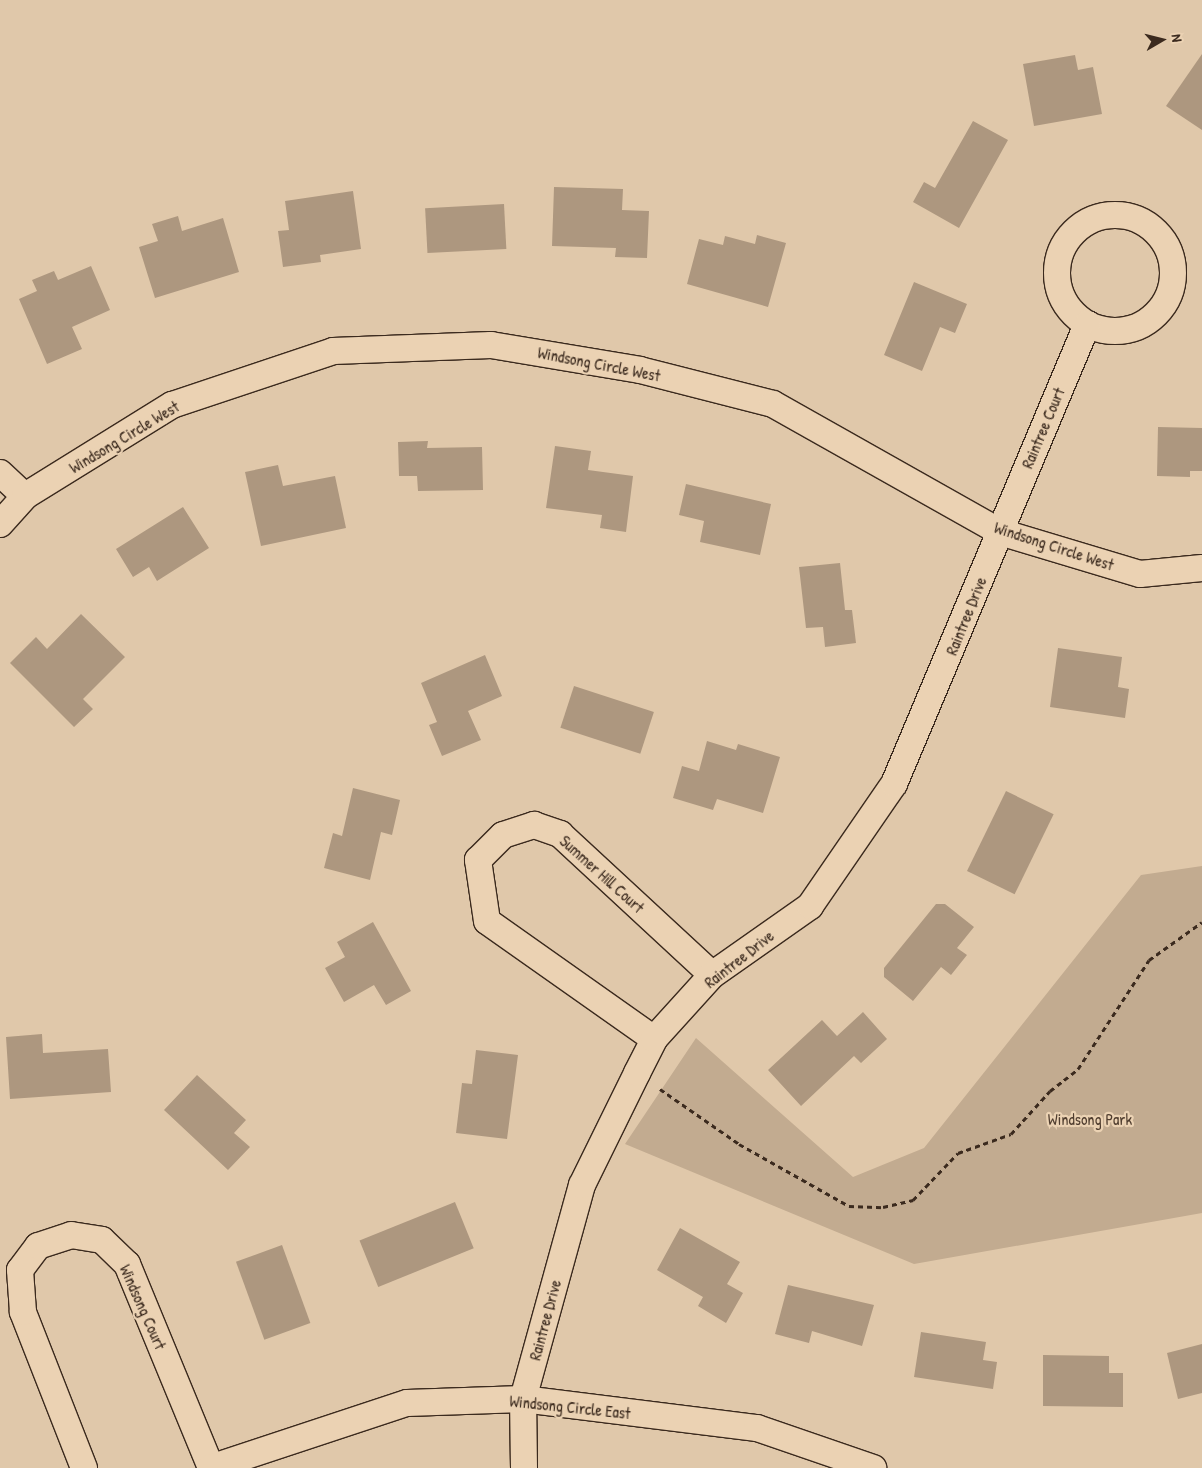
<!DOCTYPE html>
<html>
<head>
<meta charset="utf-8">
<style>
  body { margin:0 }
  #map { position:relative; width:1202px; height:1468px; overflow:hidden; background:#e0c8aa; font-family:"Patrick Hand",sans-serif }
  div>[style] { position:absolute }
  .green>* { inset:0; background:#c2ab90 }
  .building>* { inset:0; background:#ad977f; transform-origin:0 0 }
  .path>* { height:3px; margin-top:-1.5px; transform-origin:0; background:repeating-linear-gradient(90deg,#3b2a1e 0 5px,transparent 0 9px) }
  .roads { filter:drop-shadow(1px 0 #3b2a1e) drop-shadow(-1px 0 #3b2a1e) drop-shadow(0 1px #3b2a1e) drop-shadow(0 -1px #3b2a1e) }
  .street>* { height:26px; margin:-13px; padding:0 13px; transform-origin:13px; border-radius:13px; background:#ebd2b3 }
  .street>.ring { margin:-13px; padding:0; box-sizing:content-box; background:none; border:26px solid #ebd2b3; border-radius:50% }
  span { translate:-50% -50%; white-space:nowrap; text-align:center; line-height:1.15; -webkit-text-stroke:4.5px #ebd2b3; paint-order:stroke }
  .street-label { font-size:16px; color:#3b2a1e }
  .park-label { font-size:16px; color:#4f3d2f }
  .north { position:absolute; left:1137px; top:15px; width:50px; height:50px; -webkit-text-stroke:4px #ebd2b3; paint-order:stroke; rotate:82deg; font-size:14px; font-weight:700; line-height:20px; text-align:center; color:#3b2a1e }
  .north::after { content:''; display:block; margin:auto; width:18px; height:22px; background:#3b2a1e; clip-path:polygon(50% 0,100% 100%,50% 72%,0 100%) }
</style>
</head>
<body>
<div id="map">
  <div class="green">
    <div style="clip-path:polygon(1202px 866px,1202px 1213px,914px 1264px,625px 1144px,696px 1038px,853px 1177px,924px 1148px,1141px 875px)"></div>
  </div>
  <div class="building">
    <div style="clip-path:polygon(1202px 54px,1202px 130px,1166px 106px)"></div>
    <div style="clip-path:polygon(1075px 55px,1078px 70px,1093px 67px,1102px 114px,1034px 126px,1023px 64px)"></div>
    <div style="clip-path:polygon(973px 121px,1008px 140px,959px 228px,913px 202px,924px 182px,935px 188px)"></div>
    <div style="clip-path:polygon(554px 187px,623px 189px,622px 210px,649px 211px,647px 258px,615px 257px,616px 248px,552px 246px)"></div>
    <div style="clip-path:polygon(353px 191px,361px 249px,320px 255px,321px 262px,283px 267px,278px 231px,289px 230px,285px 201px)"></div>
    <div style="left:504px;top:204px;width:45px;height:79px;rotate:87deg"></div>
    <div style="clip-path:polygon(178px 216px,182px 231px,223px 218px,239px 272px,155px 298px,139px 247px,158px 241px,152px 224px)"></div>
    <div style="clip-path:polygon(757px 235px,786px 243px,768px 307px,687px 284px,699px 239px,723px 245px,725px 236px,755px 244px)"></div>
    <div style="clip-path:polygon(91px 266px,110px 310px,72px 327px,82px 349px,47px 364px,19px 299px,37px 291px,32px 280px,54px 271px,58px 280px)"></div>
    <div style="clip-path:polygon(914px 282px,967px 304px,955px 333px,940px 327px,922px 371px,884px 355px)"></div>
    <div style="clip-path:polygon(1158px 427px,1202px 428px,1202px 471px,1190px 471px,1190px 477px,1157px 476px)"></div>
    <div style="clip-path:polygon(428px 441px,427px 448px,482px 447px,483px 490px,418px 491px,417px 476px,399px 476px,398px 442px)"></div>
    <div style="clip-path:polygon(555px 446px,591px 451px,588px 470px,633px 476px,626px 532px,600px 528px,602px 515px,546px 508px)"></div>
    <div style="clip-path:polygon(278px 465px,283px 486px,335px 476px,346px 528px,261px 546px,245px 472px)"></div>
    <div style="clip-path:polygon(686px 484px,771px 504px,760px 555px,700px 542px,704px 521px,679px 515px)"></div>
    <div style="clip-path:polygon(183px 507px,209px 548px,157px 581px,149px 567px,133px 577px,116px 549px)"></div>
    <div style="clip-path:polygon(840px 563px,845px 610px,852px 610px,856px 643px,825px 647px,823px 627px,806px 628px,799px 567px)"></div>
    <div style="clip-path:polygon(81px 614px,125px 657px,83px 699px,93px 709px,74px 727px,10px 663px,36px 637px,47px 649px)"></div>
    <div style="clip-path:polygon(1058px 648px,1122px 657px,1118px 687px,1129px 689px,1125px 718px,1050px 707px)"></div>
    <div style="clip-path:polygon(485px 655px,502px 696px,468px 711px,481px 740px,442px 756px,429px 725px,437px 722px,421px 683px)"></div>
    <div style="left:574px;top:686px;width:84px;height:44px;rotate:18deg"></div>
    <div style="clip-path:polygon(707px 741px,736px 750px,738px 744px,780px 757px,763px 813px,717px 799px,713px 810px,673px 798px,682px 766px,699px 771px)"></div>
    <div style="clip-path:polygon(353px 788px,400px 800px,392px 835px,381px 832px,370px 880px,324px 868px,333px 833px,342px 836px)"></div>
    <div style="left:1006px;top:791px;width:53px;height:89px;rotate:26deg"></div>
    <div style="clip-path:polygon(936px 904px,945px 904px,974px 927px,957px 948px,967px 955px,951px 975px,941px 967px,913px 1001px,884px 977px,884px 968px)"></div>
    <div style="clip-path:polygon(373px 922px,411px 991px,386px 1005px,374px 985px,344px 1002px,325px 968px,345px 957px,337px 942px)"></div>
    <div style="clip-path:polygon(863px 1012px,887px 1039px,861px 1063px,854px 1056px,801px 1106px,768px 1070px,822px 1020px,837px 1036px)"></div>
    <div style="clip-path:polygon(42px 1034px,43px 1053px,108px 1049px,111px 1092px,10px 1099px,6px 1037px)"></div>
    <div style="clip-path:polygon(476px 1050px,518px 1055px,507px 1139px,456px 1133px,462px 1083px,472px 1084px)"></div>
    <div style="clip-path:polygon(197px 1075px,246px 1120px,234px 1133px,250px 1147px,228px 1170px,164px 1110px)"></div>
    <div style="left:455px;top:1202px;width:50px;height:103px;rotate:68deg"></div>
    <div style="clip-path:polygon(680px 1228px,740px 1262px,727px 1284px,743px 1293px,726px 1323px,698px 1306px,703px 1297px,657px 1270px)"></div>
    <div style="left:282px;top:1245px;width:83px;height:49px;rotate:70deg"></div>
    <div style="clip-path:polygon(788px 1285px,874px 1305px,862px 1346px,812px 1331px,809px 1343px,775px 1334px)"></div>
    <div style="clip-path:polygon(921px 1332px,986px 1342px,983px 1360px,997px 1362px,993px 1389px,914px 1377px)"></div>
    <div style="clip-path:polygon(1202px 1344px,1202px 1393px,1178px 1399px,1167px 1353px)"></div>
    <div style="clip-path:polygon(1043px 1355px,1109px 1356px,1109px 1373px,1123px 1373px,1123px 1407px,1043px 1406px)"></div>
  </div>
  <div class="path">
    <div style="left:660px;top:1089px;width:96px;rotate:34.8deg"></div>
    <div style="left:739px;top:1144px;width:126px;rotate:29.4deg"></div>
    <div style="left:849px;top:1206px;width:34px;rotate:2deg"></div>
    <div style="left:883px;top:1207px;width:31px;rotate:-13deg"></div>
    <div style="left:913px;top:1200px;width:65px;rotate:-46.2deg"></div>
    <div style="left:958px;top:1153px;width:56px;rotate:-19.7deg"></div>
    <div style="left:1011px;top:1134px;width:58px;rotate:-47.8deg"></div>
    <div style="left:1050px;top:1091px;width:36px;rotate:-38deg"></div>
    <div style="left:1078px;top:1069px;width:130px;rotate:-56.9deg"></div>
    <div style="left:1149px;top:960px;width:65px;rotate:-35.6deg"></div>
  </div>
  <div class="roads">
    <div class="street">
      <div class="ring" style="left:1057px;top:215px;width:90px;height:90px"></div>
      <div style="left:0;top:473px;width:34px;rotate:43deg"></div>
      <div style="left:0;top:524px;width:38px;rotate:-48deg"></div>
      <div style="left:25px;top:496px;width:173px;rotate:-31.8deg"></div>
      <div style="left:172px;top:405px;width:170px;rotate:-18.5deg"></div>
      <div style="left:333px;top:351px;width:158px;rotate:-2.2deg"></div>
      <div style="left:491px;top:345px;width:151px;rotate:9.5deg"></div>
      <div style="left:640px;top:370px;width:137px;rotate:14.3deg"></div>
      <div style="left:773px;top:404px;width:261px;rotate:29.4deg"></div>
      <div style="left:1000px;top:532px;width:146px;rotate:16.7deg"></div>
      <div style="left:1140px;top:574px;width:62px;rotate:-5.5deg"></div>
      <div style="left:654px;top:1039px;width:204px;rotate:-144.8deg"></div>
      <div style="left:487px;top:921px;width:62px;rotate:-98.4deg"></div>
      <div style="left:478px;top:860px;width:35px;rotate:-45deg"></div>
      <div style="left:503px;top:835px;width:33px;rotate:-18deg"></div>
      <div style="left:534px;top:825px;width:28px;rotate:19deg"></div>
      <div style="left:560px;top:834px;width:207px;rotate:42.8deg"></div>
      <div style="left:84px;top:1468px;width:168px;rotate:-111.4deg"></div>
      <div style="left:23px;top:1312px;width:42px;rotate:-94.1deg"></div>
      <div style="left:20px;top:1270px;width:30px;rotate:-53deg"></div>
      <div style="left:38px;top:1246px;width:35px;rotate:-18deg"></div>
      <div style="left:71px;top:1235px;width:31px;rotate:9deg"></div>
      <div style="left:102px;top:1240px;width:35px;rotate:44deg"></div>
      <div style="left:127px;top:1264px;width:221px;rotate:67.6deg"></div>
      <div style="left:210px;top:1468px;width:207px;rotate:-18.3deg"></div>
      <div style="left:407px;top:1403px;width:116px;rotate:-2deg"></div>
      <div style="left:523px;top:1399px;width:236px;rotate:7.1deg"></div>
      <div style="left:757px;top:1428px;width:123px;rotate:19deg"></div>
      <div style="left:524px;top:1468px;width:69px;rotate:-90.8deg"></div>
      <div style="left:523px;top:1399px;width:222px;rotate:-74.6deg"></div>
      <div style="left:582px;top:1185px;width:125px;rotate:-63.8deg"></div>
      <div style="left:637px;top:1073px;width:38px;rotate:-63deg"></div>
      <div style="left:654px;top:1039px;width:86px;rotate:-47.8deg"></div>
      <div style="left:712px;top:975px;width:120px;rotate:-35.1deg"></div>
      <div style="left:810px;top:906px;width:148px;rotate:-55.5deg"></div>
      <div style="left:894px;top:784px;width:499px;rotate:-67.2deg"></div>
    </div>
  </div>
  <div class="street-label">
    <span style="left:599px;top:364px;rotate:11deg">Windsong Circle West</span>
    <span style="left:1043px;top:428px;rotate:-67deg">Raintree Court</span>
    <span style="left:124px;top:437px;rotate:-31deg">Windsong Circle West</span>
    <span style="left:1054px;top:546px;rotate:18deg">Windsong Circle West</span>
    <span style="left:966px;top:616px;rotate:-68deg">Raintree Drive</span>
    <span style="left:602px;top:874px;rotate:42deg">Summer Hill Court</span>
    <span style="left:739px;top:959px;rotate:-38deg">Raintree Drive</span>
    <span style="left:143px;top:1307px;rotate:66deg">Windsong Court</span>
    <span style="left:545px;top:1320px;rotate:-75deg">Raintree Drive</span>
    <span style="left:570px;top:1407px;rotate:6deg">Windsong Circle East</span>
  </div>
  <div class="park-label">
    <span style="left:1090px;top:1119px">Windsong Park</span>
  </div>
  <div class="north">N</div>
</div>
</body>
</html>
